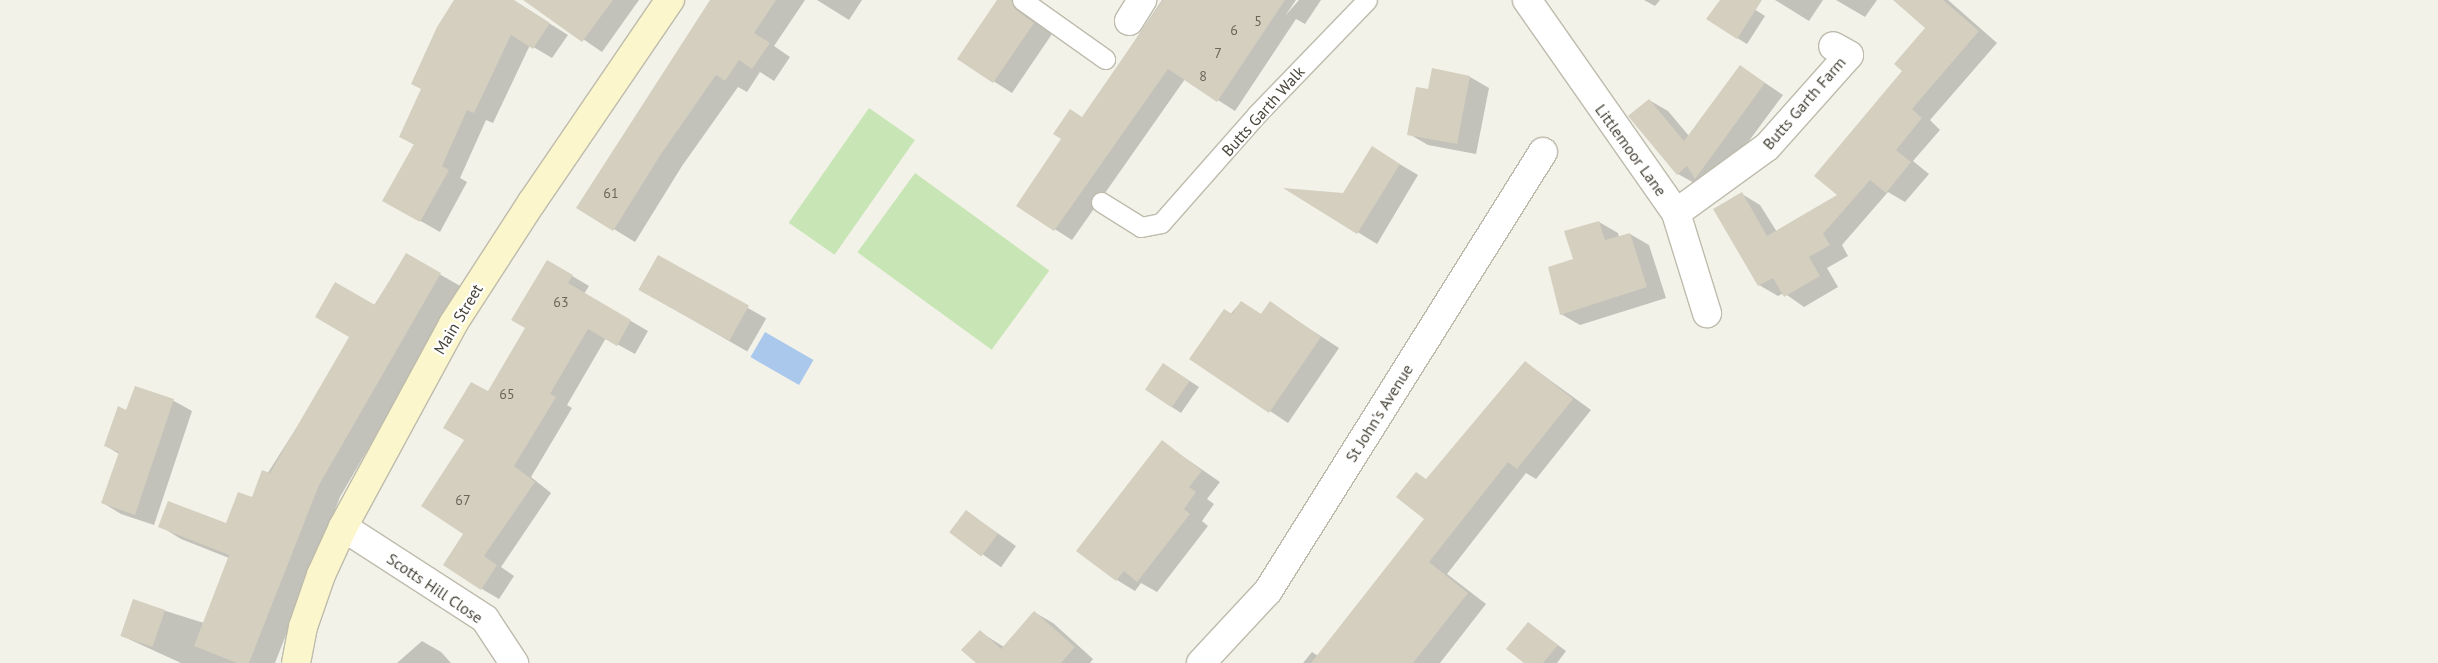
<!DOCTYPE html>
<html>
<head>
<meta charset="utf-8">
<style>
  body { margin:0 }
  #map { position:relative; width:2438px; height:663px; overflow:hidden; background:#f3f2e9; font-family:"PT Sans",sans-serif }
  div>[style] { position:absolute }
  .green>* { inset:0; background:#c8e5b5; transform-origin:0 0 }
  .water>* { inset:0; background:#aac8ec; transform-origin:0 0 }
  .shadow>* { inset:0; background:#0003; transform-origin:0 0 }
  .building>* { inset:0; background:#d4cfbf; transform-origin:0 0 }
  .roads { filter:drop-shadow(1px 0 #bebbac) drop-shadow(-1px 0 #bebbac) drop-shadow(0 1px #bebbac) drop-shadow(0 -1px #bebbac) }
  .lane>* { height:19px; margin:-9.5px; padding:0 9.5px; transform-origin:9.5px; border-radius:9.5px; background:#fff }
  .street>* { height:28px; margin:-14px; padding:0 14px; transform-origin:14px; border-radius:14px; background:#fff }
  .secondary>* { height:28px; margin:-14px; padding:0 14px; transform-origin:14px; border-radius:14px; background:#fbf6cc }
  span { translate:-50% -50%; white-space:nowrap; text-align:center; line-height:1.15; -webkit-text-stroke:4.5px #fff; paint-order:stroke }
  .number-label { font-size:14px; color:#6a665a }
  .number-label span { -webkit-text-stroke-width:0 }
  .street-label { font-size:16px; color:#474338 }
</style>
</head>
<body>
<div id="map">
  <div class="green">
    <div style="left:869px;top:108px;width:56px;height:140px;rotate:35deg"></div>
    <div style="left:915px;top:173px;width:166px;height:98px;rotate:36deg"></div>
  </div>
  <div class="water">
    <div style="left:765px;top:332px;width:56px;height:29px;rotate:30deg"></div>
  </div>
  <div class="shadow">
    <div style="clip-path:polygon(455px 0,512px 0,568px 35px,552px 58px,530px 45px,493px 123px,486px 120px,460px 178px,467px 182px,440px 232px,384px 200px,415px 145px,400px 137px,422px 89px)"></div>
    <div style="clip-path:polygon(537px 0,639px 0,602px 52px,533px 5px)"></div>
    <div style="clip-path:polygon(712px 0,805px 0,774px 46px,790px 57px,774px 81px,760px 72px,747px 92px,738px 87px,682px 166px,635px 242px,578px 207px)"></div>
    <div style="clip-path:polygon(817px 0,862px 0,849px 20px)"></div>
    <div style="clip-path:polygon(999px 0,1013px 0,1030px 10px,1034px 21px,1052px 34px,1012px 93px,959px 59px)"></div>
    <div style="clip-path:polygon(1162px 0,1296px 0,1285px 16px,1299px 0,1321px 0,1305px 24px,1296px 19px,1235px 111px,1185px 79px,1072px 240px,1018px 206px,1083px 118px)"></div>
    <div style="clip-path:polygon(1644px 0,1660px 0,1655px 6px)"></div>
    <div style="clip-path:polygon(1721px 0,1740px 0,1765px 16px,1747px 44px,1737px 38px)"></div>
    <div style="clip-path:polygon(1775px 0,1823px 0,1809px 21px)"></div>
    <div style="clip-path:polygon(1836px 0,1877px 0,1865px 17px)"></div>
    <div style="clip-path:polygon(1904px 0,1948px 0,1997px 43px,1930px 120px,1940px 130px,1913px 161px,1929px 174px,1905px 202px,1888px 192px,1842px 245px,1848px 256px,1827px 268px,1838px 287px,1804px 307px,1784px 293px,1778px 296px,1759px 285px,1715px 210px,1742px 194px,1760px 205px,1777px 232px,1839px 195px,1927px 28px)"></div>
    <div style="clip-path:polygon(1740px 66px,1783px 95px,1714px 188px,1696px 184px,1678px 174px,1649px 100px,1668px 111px,1689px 136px)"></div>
    <div style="clip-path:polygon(1470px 77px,1489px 88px,1476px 154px,1428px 145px,1409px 134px,1429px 90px)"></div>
    <div style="clip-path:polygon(1391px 159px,1418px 175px,1377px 244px,1288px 189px,1343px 194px)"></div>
    <div style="clip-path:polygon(1599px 222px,1618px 233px,1619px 237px,1630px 234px,1649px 245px,1666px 298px,1580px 325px,1561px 314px,1574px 260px)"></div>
    <div style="clip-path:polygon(406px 255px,462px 287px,340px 497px,275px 663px,181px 663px,122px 636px,134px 601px,204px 623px,229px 558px,181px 539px,160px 526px,227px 525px,252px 498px)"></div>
    <div style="left:658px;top:256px;width:125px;height:38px;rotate:30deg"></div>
    <div style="clip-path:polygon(547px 261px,589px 286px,584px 294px,648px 331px,635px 354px,606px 338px,567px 405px,572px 408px,531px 477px,551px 493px,501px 567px,514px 576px,499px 599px,482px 589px,465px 533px,466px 440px,488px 393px,526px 328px)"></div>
    <div style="clip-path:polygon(1241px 302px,1262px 315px,1270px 303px,1339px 348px,1288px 423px,1191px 359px)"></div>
    <div style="clip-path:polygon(1525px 362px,1591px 410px,1536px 479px,1526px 473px,1447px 574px,1486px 604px,1440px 663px,1303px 663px,1312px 652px,1318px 656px,1426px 519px,1427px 480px)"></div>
    <div style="clip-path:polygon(1173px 370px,1199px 387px,1181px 413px,1146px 390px)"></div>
    <div style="clip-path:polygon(135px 388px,174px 401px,192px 411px,154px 525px,121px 514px,103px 503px,119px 454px,106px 446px,127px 411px)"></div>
    <div style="clip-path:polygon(1162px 442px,1220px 482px,1207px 499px,1214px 504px,1202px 521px,1208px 526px,1157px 592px,1141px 583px,1135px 591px,1117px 580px)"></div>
    <div style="left:966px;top:511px;width:61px;height:26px;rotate:35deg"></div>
    <div style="clip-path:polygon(1034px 612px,1053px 623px,1093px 659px,1090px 663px,978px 663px,980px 632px,1004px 647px)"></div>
    <div style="clip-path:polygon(1528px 623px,1566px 651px,1557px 663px,1526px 663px)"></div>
    <div style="clip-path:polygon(422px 641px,441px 652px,451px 663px,397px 663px)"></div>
  </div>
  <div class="building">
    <div style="clip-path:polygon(454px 0,514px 0,550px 23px,533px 49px,511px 35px,474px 113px,467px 110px,442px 166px,449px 170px,420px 222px,382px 201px,414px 144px,399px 137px,421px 89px,411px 84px,437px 27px)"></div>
    <div style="clip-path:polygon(523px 0,613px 0,582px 42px)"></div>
    <div style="clip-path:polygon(710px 0,776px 0,754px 33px,770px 43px,752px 69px,739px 60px,725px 81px,716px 75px,661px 154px,613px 231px,576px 208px)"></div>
    <div style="clip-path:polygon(997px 0,1011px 0,1015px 9px,1034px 23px,993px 83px,957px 59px)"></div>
    <div style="clip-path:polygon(1163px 0,1285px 0,1217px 102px,1168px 69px,1054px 231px,1016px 206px,1061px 139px,1053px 134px,1070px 109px,1082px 117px)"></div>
    <div style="clip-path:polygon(1720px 0,1762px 0,1737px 39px,1706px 19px)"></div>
    <div style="clip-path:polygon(1893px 0,1943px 0,1979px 31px,1912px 109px,1922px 118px,1896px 150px,1911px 162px,1886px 193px,1870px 180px,1823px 234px,1830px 245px,1809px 257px,1820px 276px,1784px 297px,1773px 278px,1758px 286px,1713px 209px,1742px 192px,1767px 236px,1837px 195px,1814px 176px,1902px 71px,1894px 64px,1925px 28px)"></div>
    <div style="clip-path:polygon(1740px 65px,1765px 83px,1695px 179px,1687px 166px,1677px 175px,1628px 116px,1649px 99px,1684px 141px)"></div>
    <div style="clip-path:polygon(1432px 68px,1470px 76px,1457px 144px,1407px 135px,1416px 87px,1428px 89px)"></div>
    <div style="clip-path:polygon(1372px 146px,1400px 164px,1357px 234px,1283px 188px,1343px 193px)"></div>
    <div style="clip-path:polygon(1599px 221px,1605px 240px,1630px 233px,1647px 287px,1560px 315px,1548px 267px,1573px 259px,1564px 231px)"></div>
    <div style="clip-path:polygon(406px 253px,441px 273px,319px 485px,249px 663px,237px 663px,194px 646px,229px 555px,158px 527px,168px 501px,226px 523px,238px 492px,252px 497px,262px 470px,270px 473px,349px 337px,315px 317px,335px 282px,375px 305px)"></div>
    <div style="left:658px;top:255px;width:104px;height:40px;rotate:29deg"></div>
    <div style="clip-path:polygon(547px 260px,573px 275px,568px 283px,631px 320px,617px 346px,588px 329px,550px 394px,556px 397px,514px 466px,535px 482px,484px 556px,497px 565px,481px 590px,443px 565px,463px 534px,421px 506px,464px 440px,443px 428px,471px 382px,488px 391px,525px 328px,511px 320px)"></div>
    <div style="clip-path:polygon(1241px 301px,1261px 314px,1270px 301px,1321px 337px,1269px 413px,1189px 359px,1224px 309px,1232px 314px)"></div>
    <div style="clip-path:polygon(1525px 361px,1573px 399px,1517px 469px,1508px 462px,1429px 562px,1468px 593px,1413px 663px,1311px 663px,1424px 519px,1396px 497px,1416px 472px,1426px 479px)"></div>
    <div style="left:1163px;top:363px;width:32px;height:32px;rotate:34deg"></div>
    <div style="clip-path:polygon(135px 386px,174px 399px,135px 515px,101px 503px,119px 452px,104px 446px,118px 406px,126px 410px)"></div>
    <div style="clip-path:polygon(1162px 440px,1202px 471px,1189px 487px,1196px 492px,1184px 509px,1190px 514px,1137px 582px,1124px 571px,1116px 581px,1076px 551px)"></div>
    <div style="left:966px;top:510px;width:40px;height:28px;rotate:37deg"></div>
    <div style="left:133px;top:599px;width:34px;height:39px;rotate:19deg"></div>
    <div style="clip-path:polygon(1034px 611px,1075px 647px,1061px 663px,976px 663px,961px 650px,980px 630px,1001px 649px)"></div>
    <div style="clip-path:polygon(1528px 622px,1558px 645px,1543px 663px,1524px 663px,1506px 649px)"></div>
  </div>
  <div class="roads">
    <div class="lane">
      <div style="left:1022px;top:0;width:102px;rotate:35.4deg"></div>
      <div style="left:1101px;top:202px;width:47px;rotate:32deg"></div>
      <div style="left:1141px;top:227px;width:20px;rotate:-11deg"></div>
      <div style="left:1161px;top:223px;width:145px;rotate:-48.6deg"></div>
      <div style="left:1257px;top:114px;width:158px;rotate:-46deg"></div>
    </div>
    <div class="street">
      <div style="left:1527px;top:0;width:260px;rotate:55deg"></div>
      <div style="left:1676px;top:213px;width:105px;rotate:72.8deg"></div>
      <div style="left:1129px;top:21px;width:25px;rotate:-58deg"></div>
      <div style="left:1676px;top:213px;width:112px;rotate:-36deg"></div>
      <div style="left:1767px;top:147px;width:123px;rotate:-48.3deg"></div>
      <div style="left:1849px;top:55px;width:18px;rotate:-151deg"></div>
      <div style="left:343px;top:527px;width:169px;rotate:32.9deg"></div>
      <div style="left:485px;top:619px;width:53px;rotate:56.6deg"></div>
      <div style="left:1201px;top:663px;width:98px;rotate:-47.1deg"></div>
      <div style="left:1268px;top:591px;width:518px;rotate:-57.94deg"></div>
    </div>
    <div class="secondary">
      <div style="left:296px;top:663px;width:37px;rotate:-79deg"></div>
      <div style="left:303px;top:627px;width:55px;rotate:-70.9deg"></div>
      <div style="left:321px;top:575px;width:53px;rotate:-65.4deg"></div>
      <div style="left:343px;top:527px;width:231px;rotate:-61.5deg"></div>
      <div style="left:453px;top:324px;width:145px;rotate:-57.1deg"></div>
      <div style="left:532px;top:202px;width:245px;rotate:-55.7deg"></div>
    </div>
  </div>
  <div class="number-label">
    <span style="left:1258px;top:21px">5</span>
    <span style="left:1234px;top:30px">6</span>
    <span style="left:1218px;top:53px">7</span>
    <span style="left:1203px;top:76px">8</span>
    <span style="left:611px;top:193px">61</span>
    <span style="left:561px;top:302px">63</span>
    <span style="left:507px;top:394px">65</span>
    <span style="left:463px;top:500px">67</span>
  </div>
  <div class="street-label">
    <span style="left:1804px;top:103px;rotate:-49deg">Butts Garth Farm</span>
    <span style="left:1263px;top:111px;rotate:-48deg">Butts Garth Walk</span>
    <span style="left:1631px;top:150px;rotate:54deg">Littlemoor Lane</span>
    <span style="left:458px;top:319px;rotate:-59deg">Main Street</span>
    <span style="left:1379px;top:413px;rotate:-58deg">St John's Avenue</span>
    <span style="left:435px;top:588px;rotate:34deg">Scotts Hill Close</span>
  </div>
</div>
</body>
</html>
